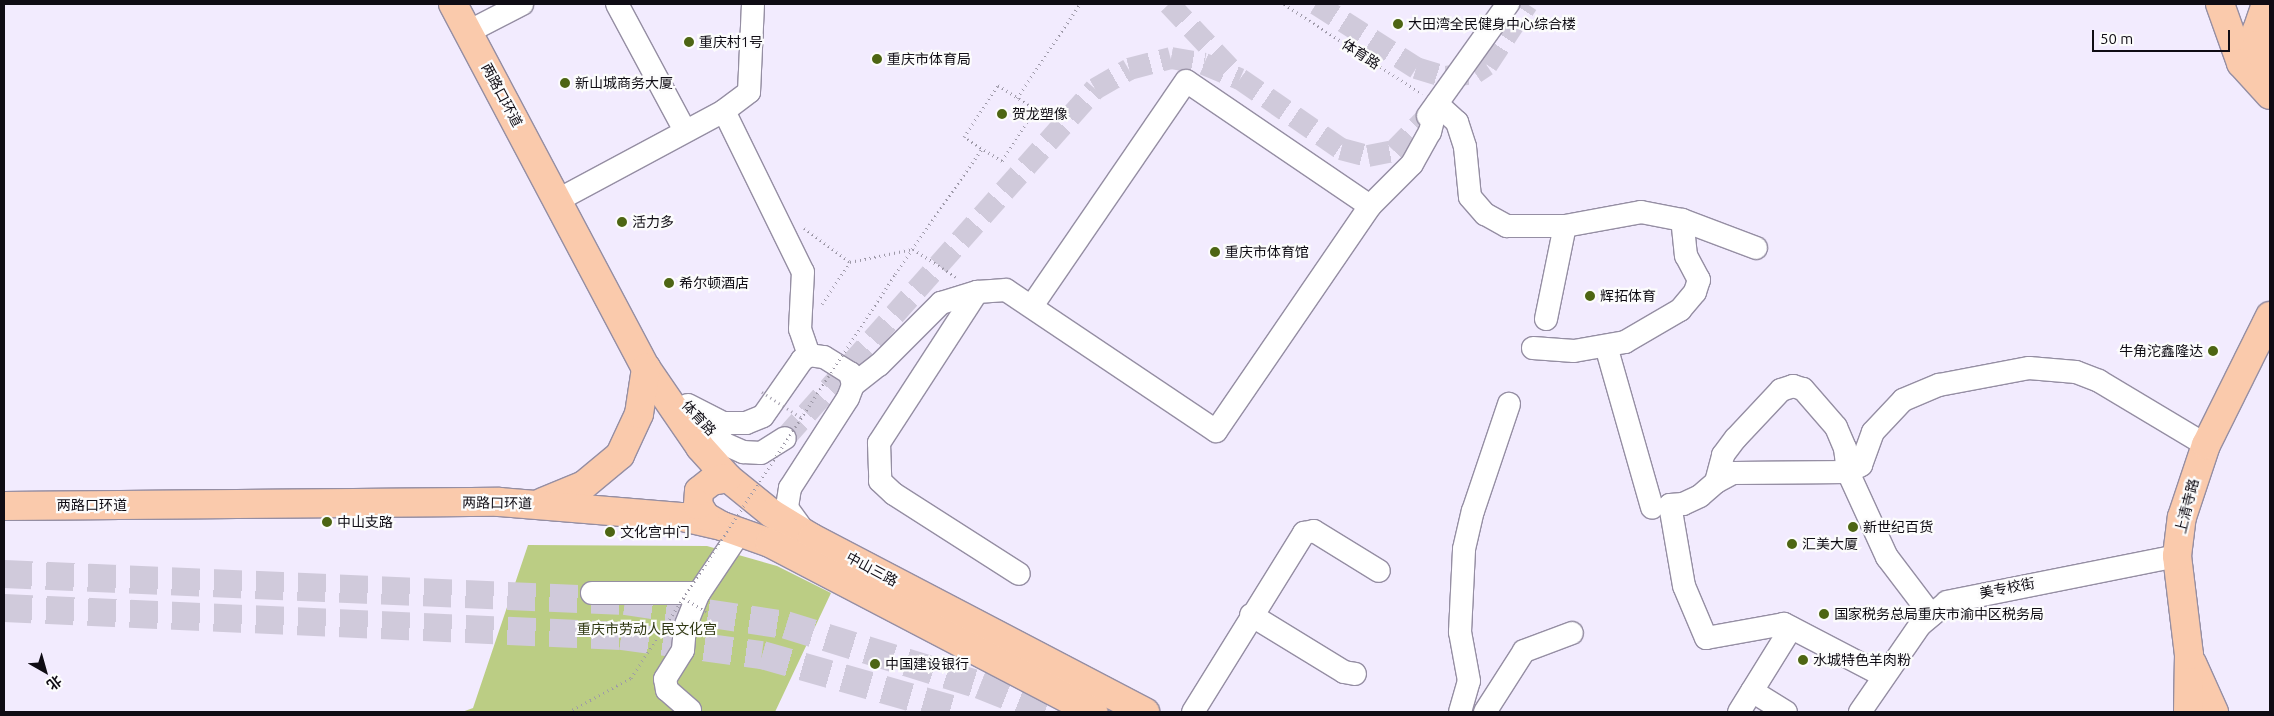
<!DOCTYPE html>
<html>
<head>
<meta charset="utf-8">
<style>
  body { margin:0 }
  #map { position:relative; width:2274px; height:716px; overflow:hidden; background:#f2ebfe; font-family:Ubuntu,"Noto Sans SC",sans-serif }
  div>[style] { position:absolute }
  .green>* { inset:0; background:#bbcd84 }
  .minor-tunnel>* { height:22px; margin-top:-11px; transform-origin:0; background:repeating-linear-gradient(90deg,#d0cadb 0 22px,transparent 0 33px) }
  .major-tunnel>* { height:28px; margin-top:-14px; transform-origin:0; background:repeating-linear-gradient(90deg,#d0cadb 0 28px,transparent 0 42px) }
  .path>* { height:3px; margin-top:-1.5px; transform-origin:0; background:repeating-linear-gradient(90deg,#9e99a8 0 1px,transparent 0 5px) }
  .roads { filter:drop-shadow(1px 0 #958ea3) drop-shadow(-1px 0 #958ea3) drop-shadow(0 1px #958ea3) drop-shadow(0 -1px #958ea3) }
  .minor>* { height:22px; margin:-11px; padding:0 11px; transform-origin:11px; border-radius:11px; background:#fff }
  .major>* { height:28px; margin:-14px; padding:0 14px; transform-origin:14px; border-radius:14px; background:#facaac }
  .path-bridge>* { height:3px; margin-top:-1.5px; transform-origin:0; background:repeating-linear-gradient(90deg,#9e99a8 0 1px,transparent 0 5px) }
  .dots>* { width:14px; height:14px; translate:-50% -50%; box-sizing:border-box; border:2px solid #fcfcfc; border-radius:50% }
  span { translate:-50% -50%; white-space:nowrap; text-align:center; line-height:1.15; -webkit-text-stroke:4.5px #fcfcfc; paint-order:stroke }
  .poi-label { font-size:14px; color:#0f0c14 }
  .left { translate:0 -50%; text-align:left }
  .right { translate:-100% -50%; text-align:right }
  .street-label { font-size:14px; color:#0f0c14 }
  .park-label { font-size:14px; color:#2f3712 }
  .frame { position:absolute; inset:0; border:5px solid #0f0c14; pointer-events:none }
  .north { position:absolute; left:20px; top:646px; width:50px; height:50px; -webkit-text-stroke:4px #fcfcfc; paint-order:stroke; rotate:142deg; font-size:14px; font-weight:700; line-height:20px; text-align:center; color:#0f0c14 }
  .north::after { content:''; display:block; margin:auto; width:18px; height:22px; background:#0f0c14; clip-path:polygon(50% 0,100% 100%,50% 72%,0 100%) }
  .scale { position:absolute; left:2092px; top:30px; width:138px; height:22px; box-sizing:border-box; border:2px solid #0f0c14; border-top:0; padding-left:6px; font-size:15px; line-height:18px; white-space:nowrap; color:#0f0c14; -webkit-text-stroke:4px #fcfcfc; paint-order:stroke }
</style>
</head>
<body>
<div id="map">
  <div class="green">
    <div style="clip-path:polygon(528px 545px,707px 546px,777px 566px,831px 593px,775px 712px,462px 712px,473px 708px)"></div>
  </div>
  <div class="minor-tunnel">
    <div style="left:1169px;top:4px;width:95px;rotate:46.7deg"></div>
    <div style="left:1316px;top:4px;width:119px;rotate:32.6deg"></div>
    <div style="left:1416px;top:68px;width:31px;rotate:17deg"></div>
    <div style="left:1446px;top:77px;width:29px;rotate:-8deg"></div>
    <div style="left:1475px;top:73px;width:14px;rotate:-34deg"></div>
    <div style="left:1487px;top:65px;width:73px;rotate:-56.7deg"></div>
    <div style="left:785px;top:438px;width:467px;rotate:-48.4deg"></div>
    <div style="left:1095px;top:89px;width:39px;rotate:-30deg"></div>
    <div style="left:1129px;top:69px;width:43px;rotate:-14.7deg"></div>
    <div style="left:1171px;top:58px;width:34px;rotate:10deg"></div>
    <div style="left:1204px;top:64px;width:39px;rotate:23deg"></div>
    <div style="left:1240px;top:79px;width:123px;rotate:34.7deg"></div>
    <div style="left:1341px;top:149px;width:28px;rotate:15deg"></div>
    <div style="left:1368px;top:156px;width:26px;rotate:-11deg"></div>
    <div style="left:1394px;top:151px;width:49px;rotate:-45.8deg"></div>
  </div>
  <div class="major-tunnel">
    <div style="left:4px;top:574px;width:622px;rotate:2.49deg"></div>
    <div style="left:625px;top:601px;width:163px;rotate:8.5deg"></div>
    <div style="left:786px;top:625px;width:203px;rotate:17.2deg"></div>
    <div style="left:980px;top:685px;width:73px;rotate:21.7deg"></div>
    <div style="left:4px;top:608px;width:618px;rotate:2.6deg"></div>
    <div style="left:621px;top:636px;width:142px;rotate:7.7deg"></div>
    <div style="left:762px;top:655px;width:208px;rotate:15.9deg"></div>
  </div>
  <div class="path">
    <div style="left:1284px;top:4px;width:165px;rotate:33.1deg"></div>
    <div style="left:998px;top:85px;width:44px;rotate:33deg"></div>
    <div style="left:1035px;top:109px;width:62px;rotate:122.4deg"></div>
    <div style="left:1002px;top:161px;width:45px;rotate:-147.7deg"></div>
    <div style="left:964px;top:137px;width:62px;rotate:-56.8deg"></div>
    <div style="left:1017px;top:98px;width:113px;rotate:-56.2deg"></div>
    <div style="left:804px;top:228px;width:57px;rotate:36.5deg"></div>
    <div style="left:895px;top:274px;width:152px;rotate:-55.2deg"></div>
    <div style="left:822px;top:304px;width:50px;rotate:-56.3deg"></div>
    <div style="left:850px;top:262px;width:64px;rotate:-11.7deg"></div>
    <div style="left:913px;top:249px;width:51px;rotate:33.1deg"></div>
    <div style="left:568px;top:712px;width:72px;rotate:-28.4deg"></div>
  </div>
  <div class="roads">
    <div class="minor">
      <div style="left:617px;top:4px;width:144px;rotate:61.8deg"></div>
      <div style="left:753px;top:4px;width:88px;rotate:92.6deg"></div>
      <div style="left:749px;top:92px;width:31px;rotate:143deg"></div>
      <div style="left:724px;top:111px;width:179px;rotate:63.9deg"></div>
      <div style="left:803px;top:272px;width:57px;rotate:93deg"></div>
      <div style="left:800px;top:329px;width:28px;rotate:71deg"></div>
      <div style="left:468px;top:32px;width:61px;rotate:-27.4deg"></div>
      <div style="left:1428px;top:116px;width:138px;rotate:-54.5deg"></div>
      <div style="left:558px;top:200px;width:188px;rotate:-28.2deg"></div>
      <div style="left:1370px;top:206px;width:59px;rotate:-45deg"></div>
      <div style="left:1412px;top:164px;width:37px;rotate:-61deg"></div>
      <div style="left:1430px;top:132px;width:29px;rotate:-76deg"></div>
      <div style="left:1437px;top:104px;width:27px;rotate:42deg"></div>
      <div style="left:1457px;top:122px;width:26px;rotate:72deg"></div>
      <div style="left:1465px;top:147px;width:50px;rotate:84.3deg"></div>
      <div style="left:1470px;top:197px;width:23px;rotate:49deg"></div>
      <div style="left:1485px;top:214px;width:25px;rotate:29deg"></div>
      <div style="left:1507px;top:226px;width:58px"></div>
      <div style="left:1565px;top:226px;width:77px;rotate:-10.4deg"></div>
      <div style="left:1641px;top:212px;width:42px;rotate:11deg"></div>
      <div style="left:1682px;top:220px;width:79px;rotate:20.7deg"></div>
      <div style="left:977px;top:292px;width:180px;rotate:123deg"></div>
      <div style="left:879px;top:443px;width:38px;rotate:88deg"></div>
      <div style="left:880px;top:481px;width:19px;rotate:43deg"></div>
      <div style="left:894px;top:494px;width:148px;rotate:32.6deg"></div>
      <div style="left:1546px;top:319px;width:95px;rotate:-78.5deg"></div>
      <div style="left:1606px;top:346px;width:168px;rotate:74.1deg"></div>
      <div style="left:1533px;top:348px;width:41px;rotate:4.2deg"></div>
      <div style="left:1574px;top:351px;width:52px;rotate:-10deg"></div>
      <div style="left:1625px;top:342px;width:64px;rotate:-30.2deg"></div>
      <div style="left:1680px;top:310px;width:23px;rotate:-50deg"></div>
      <div style="left:1695px;top:292px;width:13px;rotate:-72deg"></div>
      <div style="left:1699px;top:280px;width:27px;rotate:-118deg"></div>
      <div style="left:1686px;top:256px;width:36px;rotate:-96deg"></div>
      <div style="left:853px;top:385px;width:33px;rotate:-38deg"></div>
      <div style="left:879px;top:365px;width:88px;rotate:-45deg"></div>
      <div style="left:941px;top:303px;width:38px;rotate:-17deg"></div>
      <div style="left:977px;top:292px;width:29px;rotate:-4deg"></div>
      <div style="left:1006px;top:290px;width:253px;rotate:33.9deg"></div>
      <div style="left:1216px;top:431px;width:273px;rotate:-55.6deg"></div>
      <div style="left:1370px;top:206px;width:222px;rotate:-145.8deg"></div>
      <div style="left:1186px;top:81px;width:273px;rotate:124.4deg"></div>
      <div style="left:688px;top:405px;width:39px;rotate:27deg"></div>
      <div style="left:723px;top:423px;width:23px"></div>
      <div style="left:746px;top:423px;width:18px;rotate:-22deg"></div>
      <div style="left:763px;top:416px;width:68px;rotate:-55.1deg"></div>
      <div style="left:802px;top:360px;width:9px;rotate:-36deg"></div>
      <div style="left:809px;top:355px;width:15px;rotate:8deg"></div>
      <div style="left:824px;top:357px;width:31px;rotate:32deg"></div>
      <div style="left:850px;top:373px;width:12px;rotate:76deg"></div>
      <div style="left:853px;top:385px;width:14px;rotate:111deg"></div>
      <div style="left:848px;top:398px;width:107px;rotate:122.8deg"></div>
      <div style="left:790px;top:488px;width:20px;rotate:99deg"></div>
      <div style="left:787px;top:508px;width:29px;rotate:54deg"></div>
      <div style="left:697px;top:415px;width:40px;rotate:46deg"></div>
      <div style="left:725px;top:444px;width:20px;rotate:24deg"></div>
      <div style="left:743px;top:452px;width:18px;rotate:3deg"></div>
      <div style="left:761px;top:453px;width:28px;rotate:-32deg"></div>
      <div style="left:1716px;top:482px;width:28px;rotate:-75deg"></div>
      <div style="left:1723px;top:455px;width:21px;rotate:-53deg"></div>
      <div style="left:1736px;top:438px;width:66px;rotate:-46.8deg"></div>
      <div style="left:1781px;top:390px;width:13px;rotate:-18deg"></div>
      <div style="left:1793px;top:386px;width:10px;rotate:17deg"></div>
      <div style="left:1803px;top:389px;width:50px;rotate:49deg"></div>
      <div style="left:1836px;top:427px;width:23px;rotate:67deg"></div>
      <div style="left:1845px;top:448px;width:24px;rotate:83deg"></div>
      <div style="left:1848px;top:472px;width:94px;rotate:65.4deg"></div>
      <div style="left:1887px;top:557px;width:73px;rotate:52.8deg"></div>
      <div style="left:592px;top:593px;width:107px"></div>
      <div style="left:1251px;top:615px;width:109px;rotate:31.5deg"></div>
      <div style="left:1344px;top:672px;width:11px;rotate:10deg"></div>
      <div style="left:1884px;top:676px;width:113px;rotate:-152.5deg"></div>
      <div style="left:1784px;top:624px;width:79px;rotate:169.8deg"></div>
      <div style="left:1706px;top:638px;width:56px;rotate:-112.9deg"></div>
      <div style="left:1684px;top:586px;width:82px;rotate:-99.8deg"></div>
      <div style="left:1670px;top:505px;width:13px;rotate:-4deg"></div>
      <div style="left:1683px;top:504px;width:19px;rotate:-25deg"></div>
      <div style="left:1700px;top:496px;width:21px;rotate:-41deg"></div>
      <div style="left:1716px;top:482px;width:19px;rotate:-28deg"></div>
      <div style="left:1733px;top:473px;width:115px;rotate:-0.5deg"></div>
      <div style="left:1848px;top:472px;width:15px;rotate:-28deg"></div>
      <div style="left:1861px;top:465px;width:35px;rotate:-70deg"></div>
      <div style="left:1873px;top:432px;width:44px;rotate:-46.8deg"></div>
      <div style="left:1903px;top:400px;width:39px;rotate:-23deg"></div>
      <div style="left:1939px;top:385px;width:92px;rotate:-10.7deg"></div>
      <div style="left:2029px;top:368px;width:47px;rotate:4.9deg"></div>
      <div style="left:2076px;top:372px;width:25px;rotate:21deg"></div>
      <div style="left:2099px;top:381px;width:125px;rotate:30.9deg"></div>
      <div style="left:1752px;top:691px;width:40px;rotate:32deg"></div>
      <div style="left:690px;top:710px;width:30px;rotate:-139deg"></div>
      <div style="left:667px;top:690px;width:11px;rotate:-100deg"></div>
      <div style="left:665px;top:679px;width:34px;rotate:-58deg"></div>
      <div style="left:683px;top:650px;width:23px;rotate:-85deg"></div>
      <div style="left:685px;top:627px;width:37px;rotate:-68deg"></div>
      <div style="left:699px;top:593px;width:73px;rotate:-56.1deg"></div>
      <div style="left:1193px;top:712px;width:211px;rotate:-58.2deg"></div>
      <div style="left:1304px;top:533px;width:10px;rotate:-11deg"></div>
      <div style="left:1314px;top:531px;width:76px;rotate:31.6deg"></div>
      <div style="left:1460px;top:712px;width:32px;rotate:-74deg"></div>
      <div style="left:1469px;top:681px;width:50px;rotate:-100.4deg"></div>
      <div style="left:1460px;top:632px;width:83px;rotate:-87.2deg"></div>
      <div style="left:1464px;top:549px;width:39px;rotate:-77deg"></div>
      <div style="left:1473px;top:511px;width:113px;rotate:-71.4deg"></div>
      <div style="left:1485px;top:712px;width:72px;rotate:-57.4deg"></div>
      <div style="left:1524px;top:651px;width:51px;rotate:-20.6deg"></div>
      <div style="left:1739px;top:712px;width:99px;rotate:-58.2deg"></div>
      <div style="left:1860px;top:712px;width:106px;rotate:-55.4deg"></div>
      <div style="left:1920px;top:625px;width:35px;rotate:-40deg"></div>
      <div style="left:1947px;top:602px;width:235px;rotate:-11.3deg"></div>
    </div>
    <div class="major">
      <div style="left:453px;top:4px;width:412px;rotate:62.1deg"></div>
      <div style="left:646px;top:368px;width:96px;rotate:55.6deg"></div>
      <div style="left:700px;top:447px;width:42px;rotate:47.9deg"></div>
      <div style="left:728px;top:478px;width:55px;rotate:39.1deg"></div>
      <div style="left:771px;top:513px;width:48px;rotate:31.4deg"></div>
      <div style="left:812px;top:538px;width:376px;rotate:27.6deg"></div>
      <div style="left:2220px;top:4px;width:63px;rotate:70.4deg"></div>
      <div style="left:2241px;top:63px;width:43px;rotate:47.8deg"></div>
      <div style="left:2266px;top:4px;width:28px;rotate:109deg"></div>
      <div style="left:2257px;top:30px;width:15px;rotate:90deg"></div>
      <div style="left:2257px;top:45px;width:29px;rotate:63deg"></div>
      <div style="left:543px;top:502px;width:44px;rotate:-22.5deg"></div>
      <div style="left:584px;top:485px;width:47px;rotate:-39.8deg"></div>
      <div style="left:620px;top:455px;width:45px;rotate:-65.1deg"></div>
      <div style="left:639px;top:414px;width:47px;rotate:-81.3deg"></div>
      <div style="left:4px;top:506px;width:495px;rotate:-0.5deg"></div>
      <div style="left:499px;top:502px;width:185px;rotate:4.7deg"></div>
      <div style="left:683px;top:517px;width:40px;rotate:13deg"></div>
      <div style="left:722px;top:526px;width:51px;rotate:19.5deg"></div>
      <div style="left:770px;top:543px;width:365px;rotate:27.6deg"></div>
      <div style="left:722px;top:526px;width:20px;rotate:-150deg"></div>
      <div style="left:705px;top:516px;width:13px;rotate:-122deg"></div>
      <div style="left:698px;top:505px;width:14px;rotate:-86deg"></div>
      <div style="left:699px;top:491px;width:16px;rotate:-38deg"></div>
      <div style="left:712px;top:481px;width:16px;rotate:-11deg"></div>
      <div style="left:2192px;top:663px;width:54px;rotate:65.8deg"></div>
      <div style="left:2188px;top:712px;width:57px;rotate:-89deg"></div>
      <div style="left:2189px;top:655px;width:100px;rotate:-96.9deg"></div>
      <div style="left:2177px;top:556px;width:39px;rotate:-83deg"></div>
      <div style="left:2182px;top:517px;width:76px;rotate:-71.6deg"></div>
      <div style="left:2206px;top:445px;width:144px;rotate:-63.6deg"></div>
    </div>
  </div>
  <div class="path-bridge">
    <div style="left:762px;top:392px;width:48px;rotate:33deg"></div>
    <div style="left:684px;top:598px;width:26px;rotate:32deg"></div>
    <div style="left:631px;top:678px;width:483px;rotate:-56.8deg"></div>
  </div>
  <div class="dots">
    <div style="left:1398px;top:24px;background:#4d6513"></div>
    <div style="left:689px;top:42px;background:#4d6513"></div>
    <div style="left:877px;top:59px;background:#4d6513"></div>
    <div style="left:565px;top:83px;background:#4d6513"></div>
    <div style="left:1002px;top:114px;background:#4d6513"></div>
    <div style="left:622px;top:222px;background:#4d6513"></div>
    <div style="left:1215px;top:252px;background:#4d6513"></div>
    <div style="left:669px;top:283px;background:#4d6513"></div>
    <div style="left:1590px;top:296px;background:#4d6513"></div>
    <div style="left:2213px;top:351px;background:#4d6513"></div>
    <div style="left:327px;top:522px;background:#4d6513"></div>
    <div style="left:1853px;top:527px;background:#4d6513"></div>
    <div style="left:610px;top:532px;background:#4d6513"></div>
    <div style="left:1792px;top:544px;background:#4d6513"></div>
    <div style="left:1824px;top:614px;background:#4d6513"></div>
    <div style="left:1803px;top:660px;background:#4d6513"></div>
    <div style="left:875px;top:664px;background:#4d6513"></div>
  </div>
  <div class="poi-label">
    <span class="left" style="left:1408px;top:24px">大田湾全民健身中心综合楼</span>
    <span class="left" style="left:699px;top:42px">重庆村1号</span>
    <span class="left" style="left:887px;top:59px">重庆市体育局</span>
    <span class="left" style="left:575px;top:83px">新山城商务大厦</span>
    <span class="left" style="left:1012px;top:114px">贺龙塑像</span>
    <span class="left" style="left:632px;top:222px">活力多</span>
    <span class="left" style="left:1225px;top:252px">重庆市体育馆</span>
    <span class="left" style="left:679px;top:283px">希尔顿酒店</span>
    <span class="left" style="left:1600px;top:296px">辉拓体育</span>
    <span class="right" style="left:2203px;top:351px">牛角沱鑫隆达</span>
    <span class="left" style="left:337px;top:522px">中山支路</span>
    <span class="left" style="left:1863px;top:527px">新世纪百货</span>
    <span class="left" style="left:620px;top:532px">文化宫中门</span>
    <span class="left" style="left:1802px;top:544px">汇美大厦</span>
    <span class="left" style="left:1834px;top:614px">国家税务总局重庆市渝中区税务局</span>
    <span class="left" style="left:1813px;top:660px">水城特色羊肉粉</span>
    <span class="left" style="left:885px;top:664px">中国建设银行</span>
  </div>
  <div class="street-label">
    <span style="left:1361px;top:54px;rotate:33deg">体育路</span>
    <span style="left:502px;top:95px;rotate:62deg">两路口环道</span>
    <span style="left:699px;top:418px;rotate:47deg">体育路</span>
    <span style="left:497px;top:503px;rotate:1deg">两路口环道</span>
    <span style="left:92px;top:505px">两路口环道</span>
    <span style="left:2187px;top:506px;rotate:-76deg">上清寺路</span>
    <span style="left:872px;top:569px;rotate:28deg">中山三路</span>
    <span style="left:2007px;top:588px;rotate:-11deg">美专校街</span>
  </div>
  <div class="park-label">
    <span style="left:647px;top:629px">重庆市劳动人民文化宫</span>
  </div>
  <div class="frame"></div>
  <div class="north">北</div>
  <div class="scale">50 m</div>
</div>
</body>
</html>
